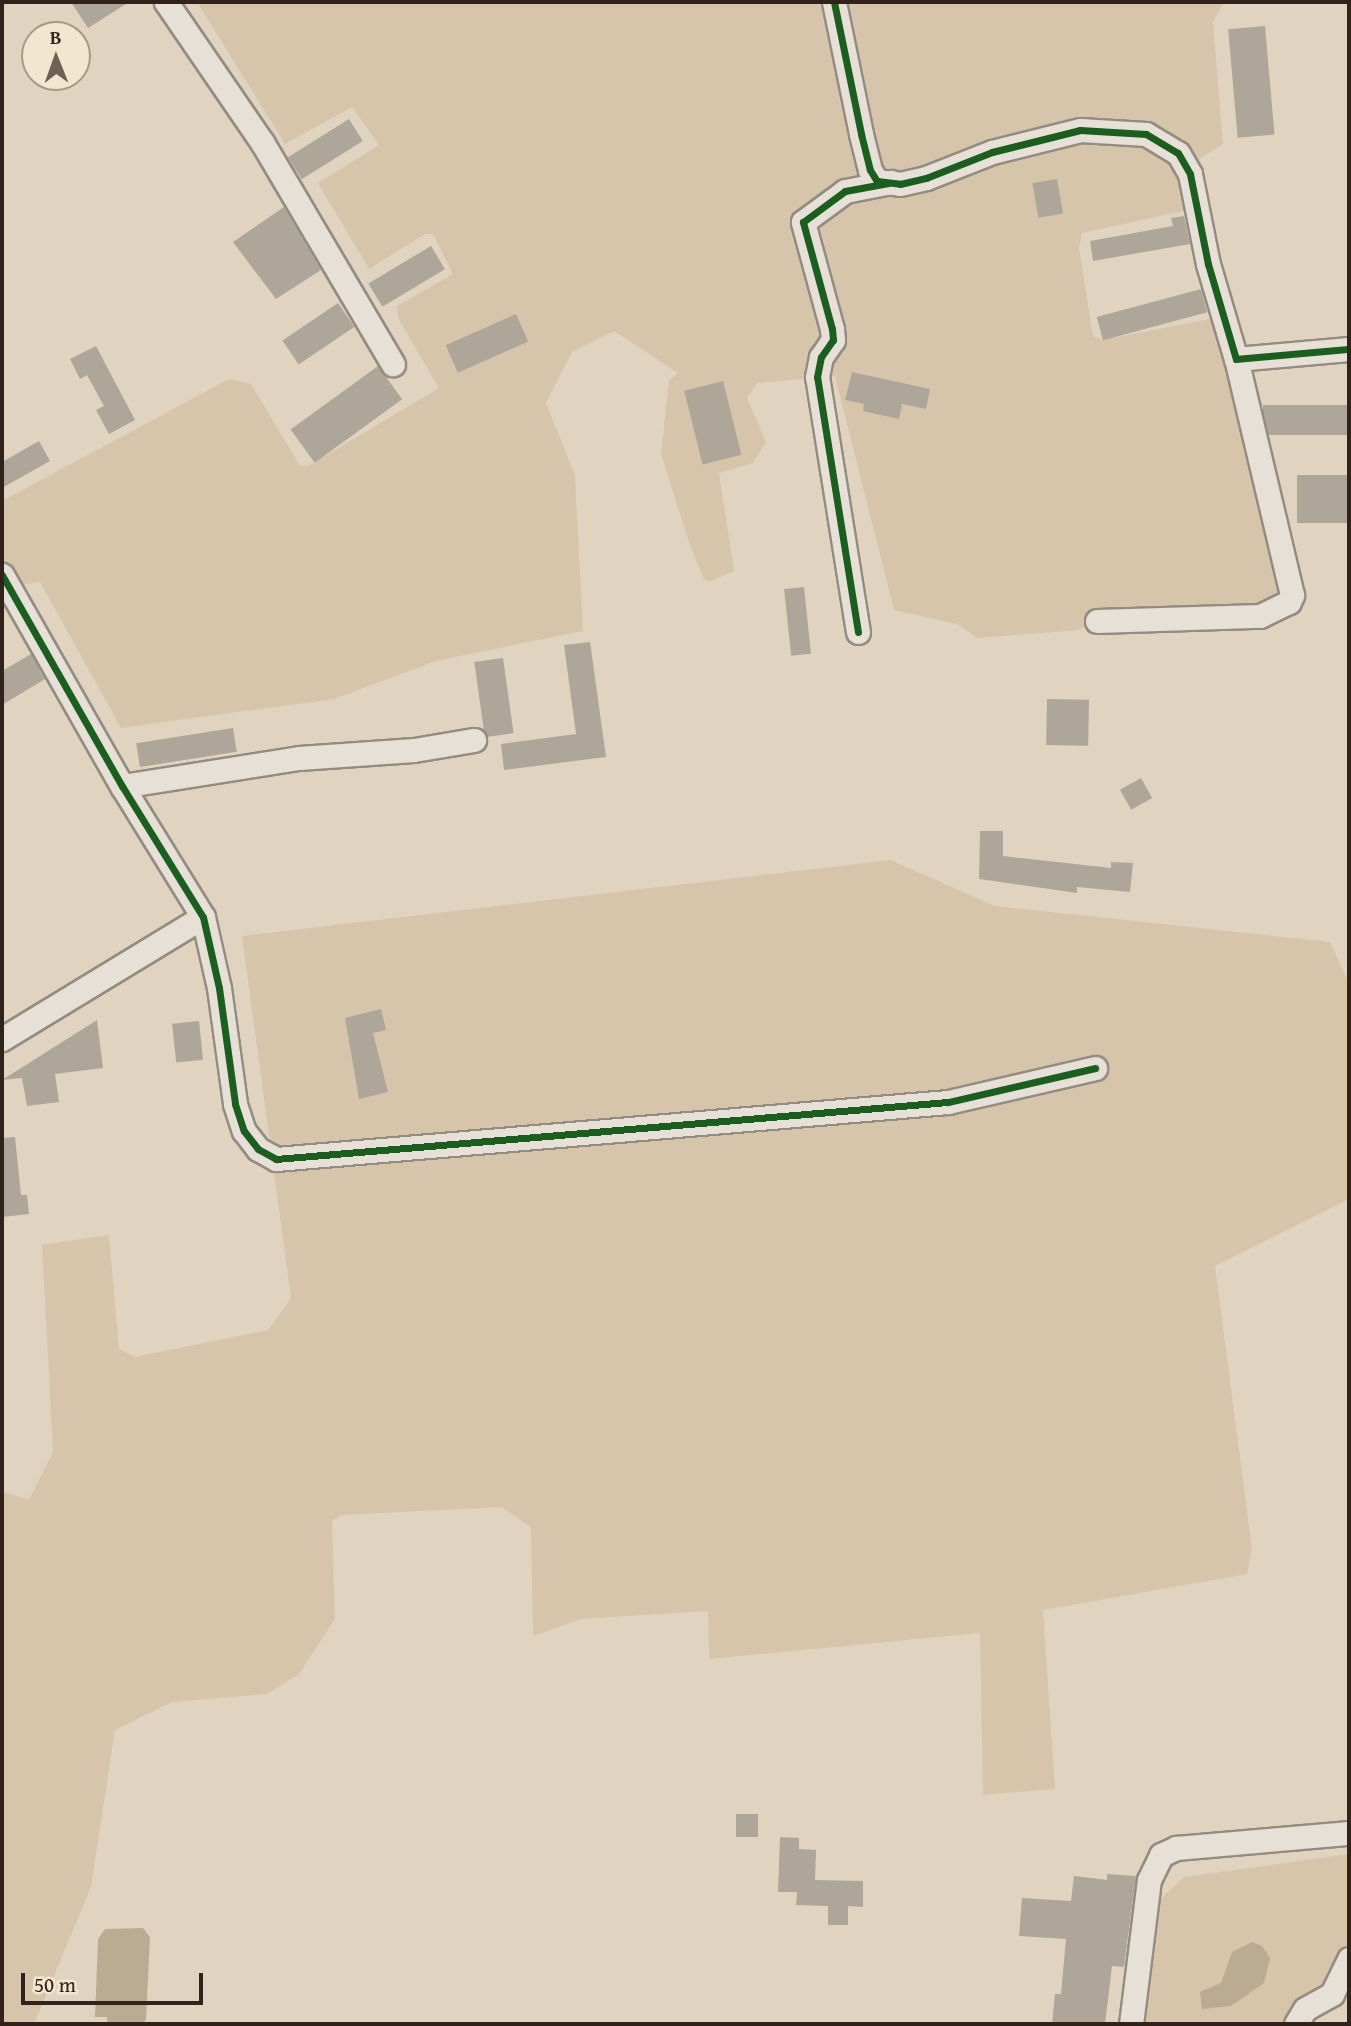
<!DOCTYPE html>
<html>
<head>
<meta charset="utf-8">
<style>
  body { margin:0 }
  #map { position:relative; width:1351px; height:2026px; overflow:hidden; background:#e0d4c0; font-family:"Gentium Book Plus",serif }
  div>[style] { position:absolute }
  .green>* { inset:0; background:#d6c5ab }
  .water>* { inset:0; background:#bcab93 }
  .building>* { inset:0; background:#aea698; transform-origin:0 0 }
  .roads { filter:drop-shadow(2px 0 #948c80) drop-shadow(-2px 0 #948c80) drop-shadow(0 2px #948c80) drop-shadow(0 -2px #948c80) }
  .street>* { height:23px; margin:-11.5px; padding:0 11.5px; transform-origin:11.5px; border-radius:11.5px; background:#e6e0d6 }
  .cycleway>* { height:7px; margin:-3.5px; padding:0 3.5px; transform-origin:3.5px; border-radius:3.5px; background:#1b5e20 }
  span { translate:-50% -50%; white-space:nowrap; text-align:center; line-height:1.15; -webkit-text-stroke:6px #f3e6ce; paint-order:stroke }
  .frame { position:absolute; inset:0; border:4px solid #31231c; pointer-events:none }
  .north { position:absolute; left:21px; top:21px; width:70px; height:70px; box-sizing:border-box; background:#f3e6ce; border:2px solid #a59887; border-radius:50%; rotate:359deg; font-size:19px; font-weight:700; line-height:28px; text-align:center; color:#31231c }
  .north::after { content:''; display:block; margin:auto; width:24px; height:32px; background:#6e6155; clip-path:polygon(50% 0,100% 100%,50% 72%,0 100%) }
  .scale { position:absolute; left:21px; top:1973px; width:182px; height:32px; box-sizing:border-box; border:4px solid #31231c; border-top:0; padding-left:9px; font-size:21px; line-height:24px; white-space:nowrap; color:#31231c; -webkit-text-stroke:5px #f3e6ce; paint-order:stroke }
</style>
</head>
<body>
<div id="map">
  <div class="green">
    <div style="clip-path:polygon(197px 2px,1224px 2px,1213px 22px,1223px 144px,1178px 173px,1188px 210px,1082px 233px,1079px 248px,1093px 336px,1102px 340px,1209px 319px,1220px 324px,1285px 591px,1281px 603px,1096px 618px,1079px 630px,977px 638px,957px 624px,894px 610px,835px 376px,757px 383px,747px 398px,766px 442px,753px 463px,719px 473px,734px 571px,709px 582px,703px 578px,688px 539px,661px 454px,669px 380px,678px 373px,614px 331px,572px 352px,546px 403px,575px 475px,583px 631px,436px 661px,334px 699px,121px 728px,40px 582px,2px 588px,2px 501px,229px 379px,251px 384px,300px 466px,308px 466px,439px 388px,398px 318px,397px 306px,453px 274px,433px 234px,425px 234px,369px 269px,318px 183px,379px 145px,352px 107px,285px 144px)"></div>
    <div style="clip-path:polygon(890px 860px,995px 906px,1330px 942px,1349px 983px,1349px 1199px,1215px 1266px,1252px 1549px,1247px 1574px,1043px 1610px,1055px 1789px,983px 1795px,980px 1633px,709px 1659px,708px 1611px,581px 1619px,533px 1636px,531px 1527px,501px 1507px,342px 1515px,332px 1521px,335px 1619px,299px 1674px,267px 1694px,172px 1702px,115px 1730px,91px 1887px,34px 2024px,2px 2024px,2px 1491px,29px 1500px,53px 1452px,42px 1245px,109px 1235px,119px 1349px,135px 1357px,268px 1330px,291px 1298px,242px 936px)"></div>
    <div style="clip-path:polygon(1349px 1854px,1349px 1946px,1339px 1980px,1289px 2024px,1135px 2024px,1153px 1906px,1184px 1877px)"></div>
  </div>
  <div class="water">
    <div style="clip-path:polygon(143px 1928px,150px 1937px,146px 2020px,141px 2024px,107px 2024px,107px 2017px,95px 2017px,98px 1939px,105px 1929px)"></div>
    <div style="clip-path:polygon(1252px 1942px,1262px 1946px,1270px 1958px,1264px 1983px,1231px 2006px,1202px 2009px,1200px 1992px,1221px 1983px,1232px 1952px)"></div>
  </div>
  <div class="building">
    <div style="clip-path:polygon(71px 2px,129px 2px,88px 28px)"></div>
    <div style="left:1265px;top:26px;width:109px;height:37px;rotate:85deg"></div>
    <div style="left:349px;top:119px;width:26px;height:72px;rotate:58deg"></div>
    <div style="left:1057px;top:179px;width:35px;height:25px;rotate:80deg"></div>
    <div style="clip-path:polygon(284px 207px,321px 270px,276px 299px,233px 242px)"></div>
    <div style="clip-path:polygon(1184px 216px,1190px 244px,1093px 261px,1090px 241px,1173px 226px,1171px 218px)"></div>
    <div style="left:431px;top:246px;width:27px;height:73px;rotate:59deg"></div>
    <div style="left:1201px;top:289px;width:24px;height:108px;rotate:75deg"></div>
    <div style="left:338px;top:303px;width:29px;height:67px;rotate:56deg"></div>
    <div style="left:516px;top:314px;width:30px;height:77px;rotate:66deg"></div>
    <div style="clip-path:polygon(96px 346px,135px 420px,109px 434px,96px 410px,104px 406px,87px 375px,80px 379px,70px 359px)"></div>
    <div style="left:378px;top:366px;width:41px;height:108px;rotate:54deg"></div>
    <div style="clip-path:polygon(852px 372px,930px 389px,926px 409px,902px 404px,899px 419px,863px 411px,864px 404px,845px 400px)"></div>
    <div style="left:723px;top:381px;width:76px;height:40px;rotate:76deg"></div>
    <div style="left:1349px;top:405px;width:30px;height:86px;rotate:90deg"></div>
    <div style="clip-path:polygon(39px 441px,50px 461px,2px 488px,2px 462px)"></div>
    <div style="left:1349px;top:475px;width:48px;height:52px;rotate:90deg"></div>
    <div style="left:804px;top:587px;width:67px;height:20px;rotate:84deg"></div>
    <div style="clip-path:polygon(590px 642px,606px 757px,504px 770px,501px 744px,576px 734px,564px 645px)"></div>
    <div style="clip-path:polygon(31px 654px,45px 679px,2px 705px,2px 671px)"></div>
    <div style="left:503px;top:658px;width:76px;height:29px;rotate:82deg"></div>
    <div style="left:1047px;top:699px;width:42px;height:46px;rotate:1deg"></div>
    <div style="left:233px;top:728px;width:24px;height:98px;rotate:81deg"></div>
    <div style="left:1141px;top:778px;width:23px;height:24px;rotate:61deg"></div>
    <div style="clip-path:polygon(980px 831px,1003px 831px,1003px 856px,1111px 868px,1111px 862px,1133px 863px,1130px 892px,1077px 887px,1077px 893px,979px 879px)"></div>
    <div style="clip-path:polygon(381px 1009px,386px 1030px,373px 1033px,388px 1092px,359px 1099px,345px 1018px)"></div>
    <div style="clip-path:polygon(97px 1020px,103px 1068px,55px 1074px,59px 1102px,27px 1106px,22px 1078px,2px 1080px)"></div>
    <div style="left:199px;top:1021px;width:39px;height:27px;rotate:84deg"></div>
    <div style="clip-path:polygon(15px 1137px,21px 1195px,27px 1195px,29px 1214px,2px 1217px,2px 1138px)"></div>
    <div style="left:736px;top:1814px;width:22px;height:23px"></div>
    <div style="clip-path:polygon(780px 1837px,799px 1838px,799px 1849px,816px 1850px,815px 1880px,863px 1881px,863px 1907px,848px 1906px,848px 1925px,828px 1925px,828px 1906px,796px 1905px,797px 1892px,778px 1892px)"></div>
    <div style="clip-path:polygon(1107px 1874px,1136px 1876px,1124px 1967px,1112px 1966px,1105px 2024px,1052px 2024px,1055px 1994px,1061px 1994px,1066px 1939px,1019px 1936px,1022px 1898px,1071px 1901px,1074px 1876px,1107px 1880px)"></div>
  </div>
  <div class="roads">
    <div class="street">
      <div style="left:166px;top:2px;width:170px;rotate:55.6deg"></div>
      <div style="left:262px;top:142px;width:258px;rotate:59.5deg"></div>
      <div style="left:834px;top:2px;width:135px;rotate:78.4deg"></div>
      <div style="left:861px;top:134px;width:37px;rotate:76deg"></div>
      <div style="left:870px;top:170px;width:13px;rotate:58deg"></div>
      <div style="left:877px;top:181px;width:23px;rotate:7deg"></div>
      <div style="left:900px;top:184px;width:27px;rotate:-13deg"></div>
      <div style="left:926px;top:178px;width:71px;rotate:-21.5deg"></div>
      <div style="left:992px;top:152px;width:91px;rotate:-14deg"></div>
      <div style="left:1080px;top:130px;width:66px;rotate:3.5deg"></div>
      <div style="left:1146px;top:134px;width:37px;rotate:31deg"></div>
      <div style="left:1178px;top:153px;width:24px;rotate:60deg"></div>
      <div style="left:1190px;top:174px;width:92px;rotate:78.7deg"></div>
      <div style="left:1208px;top:264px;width:99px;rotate:73.6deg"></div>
      <div style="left:1236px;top:359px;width:113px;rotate:-5.1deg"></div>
      <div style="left:2px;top:575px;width:243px;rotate:60.4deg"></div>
      <div style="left:122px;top:786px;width:154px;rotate:58.3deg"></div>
      <div style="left:203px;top:917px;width:73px;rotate:77.3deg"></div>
      <div style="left:219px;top:988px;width:117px;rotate:82.1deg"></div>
      <div style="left:235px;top:1104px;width:28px;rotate:72deg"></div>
      <div style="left:244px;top:1131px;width:23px;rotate:52deg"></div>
      <div style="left:258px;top:1149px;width:21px;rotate:29deg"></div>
      <div style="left:276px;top:1159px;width:674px;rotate:-4.85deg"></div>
      <div style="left:948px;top:1102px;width:151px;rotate:-13deg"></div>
      <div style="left:1097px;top:621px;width:163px;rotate:-1.8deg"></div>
      <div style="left:1260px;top:616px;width:32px;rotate:-26deg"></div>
      <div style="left:1289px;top:602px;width:8px;rotate:-67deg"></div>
      <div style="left:1292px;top:595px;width:243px;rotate:-103.3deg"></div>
      <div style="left:858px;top:632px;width:258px;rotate:-99.1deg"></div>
      <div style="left:817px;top:377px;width:20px;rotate:-79deg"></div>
      <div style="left:821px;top:357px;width:21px;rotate:-55deg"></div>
      <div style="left:833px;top:340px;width:11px;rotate:-95deg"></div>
      <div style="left:832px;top:329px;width:111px;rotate:-105.2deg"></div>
      <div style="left:803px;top:222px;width:52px;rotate:-36.4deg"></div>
      <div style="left:845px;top:191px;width:47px;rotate:-11.1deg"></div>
      <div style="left:122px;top:786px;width:179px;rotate:-9deg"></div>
      <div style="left:299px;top:758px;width:115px;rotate:-4deg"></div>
      <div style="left:414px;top:750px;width:61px;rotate:-9.5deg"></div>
      <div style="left:2px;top:1039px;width:235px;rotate:-31.3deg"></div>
      <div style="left:1131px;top:2024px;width:145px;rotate:-82.9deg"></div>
      <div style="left:1149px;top:1880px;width:28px;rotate:-64deg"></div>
      <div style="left:1161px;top:1855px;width:17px;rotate:-25deg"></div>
      <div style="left:1176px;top:1848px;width:174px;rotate:-5deg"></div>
      <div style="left:1296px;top:2024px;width:17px;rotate:-59deg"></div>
      <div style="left:1305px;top:2009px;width:31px;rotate:-29deg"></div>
      <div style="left:1332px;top:1994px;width:39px;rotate:-64deg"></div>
    </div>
  </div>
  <div class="cycleway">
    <div style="left:834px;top:2px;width:135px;rotate:78.4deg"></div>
    <div style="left:861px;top:134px;width:37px;rotate:76deg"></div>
    <div style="left:870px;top:170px;width:13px;rotate:58deg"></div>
    <div style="left:877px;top:181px;width:23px;rotate:7deg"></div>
    <div style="left:900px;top:184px;width:27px;rotate:-13deg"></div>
    <div style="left:926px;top:178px;width:71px;rotate:-21.5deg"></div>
    <div style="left:992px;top:152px;width:91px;rotate:-14deg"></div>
    <div style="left:1080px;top:130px;width:66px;rotate:3.5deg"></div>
    <div style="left:1146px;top:134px;width:37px;rotate:31deg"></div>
    <div style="left:1178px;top:153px;width:24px;rotate:60deg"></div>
    <div style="left:1190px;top:174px;width:92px;rotate:78.7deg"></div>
    <div style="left:1208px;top:264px;width:99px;rotate:73.6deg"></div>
    <div style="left:1236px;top:359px;width:113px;rotate:-5.1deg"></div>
    <div style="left:2px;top:575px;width:243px;rotate:60.4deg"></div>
    <div style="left:122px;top:786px;width:154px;rotate:58.3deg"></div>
    <div style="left:203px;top:917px;width:73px;rotate:77.3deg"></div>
    <div style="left:219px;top:988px;width:117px;rotate:82.1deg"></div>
    <div style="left:235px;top:1104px;width:28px;rotate:72deg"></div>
    <div style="left:244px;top:1131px;width:23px;rotate:52deg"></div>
    <div style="left:258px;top:1149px;width:21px;rotate:29deg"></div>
    <div style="left:276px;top:1159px;width:674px;rotate:-4.85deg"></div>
    <div style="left:948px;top:1102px;width:151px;rotate:-13deg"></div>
    <div style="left:858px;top:632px;width:258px;rotate:-99.1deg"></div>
    <div style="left:817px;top:377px;width:20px;rotate:-79deg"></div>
    <div style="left:821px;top:357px;width:21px;rotate:-55deg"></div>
    <div style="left:833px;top:340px;width:11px;rotate:-95deg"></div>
    <div style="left:832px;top:329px;width:111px;rotate:-105.2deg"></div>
    <div style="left:803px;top:222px;width:52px;rotate:-36.4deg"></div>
    <div style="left:845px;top:191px;width:44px;rotate:-10.5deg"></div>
  </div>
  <div class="frame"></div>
  <div class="north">B</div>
  <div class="scale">50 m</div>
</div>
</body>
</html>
